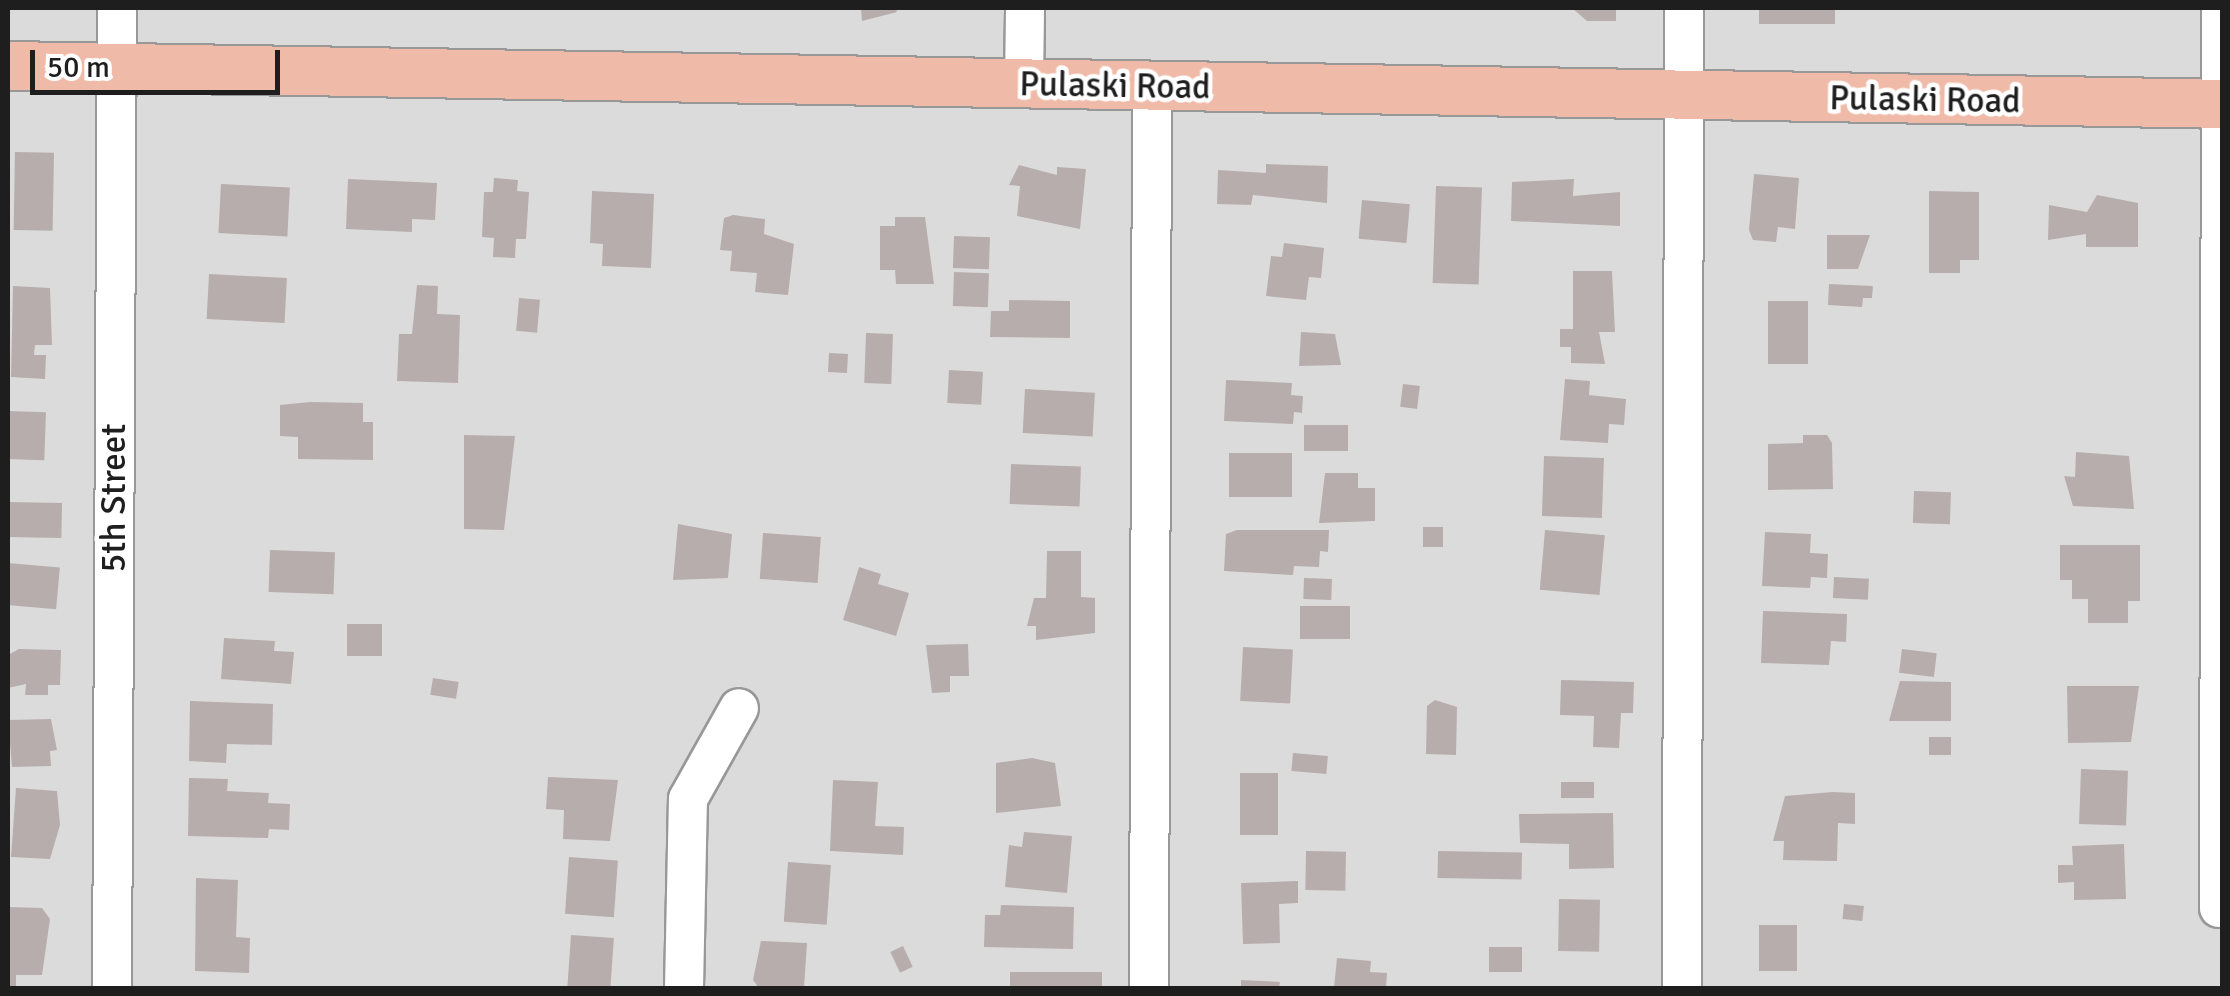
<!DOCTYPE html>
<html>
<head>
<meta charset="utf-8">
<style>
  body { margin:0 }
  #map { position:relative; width:2230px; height:996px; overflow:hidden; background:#eee8e5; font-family:Signika,sans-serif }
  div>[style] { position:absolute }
  .residential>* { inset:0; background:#dcdbdc; transform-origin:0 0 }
  .building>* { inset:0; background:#b7adac; transform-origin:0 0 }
  .roads { filter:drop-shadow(2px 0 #989898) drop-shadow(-2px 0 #989898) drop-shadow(0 2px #989898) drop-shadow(0 -2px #989898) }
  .minor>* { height:38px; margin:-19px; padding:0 19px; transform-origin:19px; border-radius:19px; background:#fff }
  .major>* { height:48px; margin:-24px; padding:0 24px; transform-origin:24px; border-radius:24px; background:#f0baa8 }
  span { translate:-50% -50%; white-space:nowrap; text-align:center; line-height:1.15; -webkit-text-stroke:9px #fff; paint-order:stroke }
  .street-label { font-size:35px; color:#1e1e1e }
  .frame { position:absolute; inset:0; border:10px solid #1e1e1e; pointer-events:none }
  .scale { position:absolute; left:30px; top:50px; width:250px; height:45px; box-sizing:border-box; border:5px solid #1e1e1e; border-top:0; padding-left:12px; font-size:30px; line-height:35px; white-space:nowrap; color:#1e1e1e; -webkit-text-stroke:8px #fff; paint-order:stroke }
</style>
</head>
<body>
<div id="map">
  <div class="residential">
    <div style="left:8px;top:8px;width:2214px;height:980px"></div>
  </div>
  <div class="building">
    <div style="clip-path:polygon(861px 8px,896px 8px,897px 12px,862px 21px)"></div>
    <div style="clip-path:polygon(1572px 8px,1616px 8px,1616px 21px,1587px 21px)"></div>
    <div style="left:1759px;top:8px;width:76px;height:16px"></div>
    <div style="left:15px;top:152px;width:39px;height:78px;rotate:1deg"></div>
    <div style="clip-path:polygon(1266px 164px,1328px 166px,1327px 203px,1253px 195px,1251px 205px,1217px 204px,1218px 170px,1266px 173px)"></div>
    <div style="clip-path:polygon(1019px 165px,1057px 175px,1057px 167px,1086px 169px,1080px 229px,1017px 216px,1020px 186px,1009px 185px)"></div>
    <div style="clip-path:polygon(1754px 174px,1799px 178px,1795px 229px,1778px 227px,1776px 242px,1753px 240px,1749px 230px)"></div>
    <div style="clip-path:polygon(494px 178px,518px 180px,517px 191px,529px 192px,526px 239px,516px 239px,515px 258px,493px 257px,494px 238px,482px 237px,484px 192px,493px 192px)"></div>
    <div style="clip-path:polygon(348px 179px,437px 183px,435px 220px,412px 219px,412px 232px,346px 229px)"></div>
    <div style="clip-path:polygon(1574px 179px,1573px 196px,1620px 192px,1620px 226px,1511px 221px,1512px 182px)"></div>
    <div style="left:221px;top:184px;width:69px;height:49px;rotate:3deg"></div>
    <div style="left:1436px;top:186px;width:46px;height:97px;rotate:2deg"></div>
    <div style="clip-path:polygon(592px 191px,654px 194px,651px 268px,602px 266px,603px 244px,590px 243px)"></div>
    <div style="clip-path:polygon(1929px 191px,1979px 192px,1979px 260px,1960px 260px,1960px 273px,1929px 273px)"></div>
    <div style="clip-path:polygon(2097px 195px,2138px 203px,2138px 247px,2086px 247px,2086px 234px,2048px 240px,2049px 205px,2087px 212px)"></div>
    <div style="left:1362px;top:200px;width:48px;height:39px;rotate:5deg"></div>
    <div style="clip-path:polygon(733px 215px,765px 219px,764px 234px,794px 244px,788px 295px,755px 292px,757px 273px,730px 271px,732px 251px,720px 250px,724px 218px)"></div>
    <div style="clip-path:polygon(895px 217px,925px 217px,934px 284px,896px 284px,895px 270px,880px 270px,880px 226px,895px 226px)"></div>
    <div style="clip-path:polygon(1827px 235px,1870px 235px,1858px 269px,1827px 269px)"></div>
    <div style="left:954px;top:236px;width:36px;height:32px;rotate:2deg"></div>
    <div style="clip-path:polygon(1284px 243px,1324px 248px,1321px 278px,1309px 277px,1306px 300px,1266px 296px,1271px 256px,1282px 257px)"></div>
    <div style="clip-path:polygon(1573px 271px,1612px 271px,1615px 332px,1599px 332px,1605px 364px,1571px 363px,1571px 347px,1560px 347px,1560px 329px,1573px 329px)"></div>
    <div style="left:954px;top:272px;width:35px;height:34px;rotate:2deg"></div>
    <div style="left:209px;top:274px;width:78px;height:45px;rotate:3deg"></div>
    <div style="clip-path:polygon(1829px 284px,1873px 286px,1872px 298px,1863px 298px,1862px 307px,1828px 305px)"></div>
    <div style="clip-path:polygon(417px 285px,438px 286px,437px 314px,460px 315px,458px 383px,397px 381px,399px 334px,412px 334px)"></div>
    <div style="clip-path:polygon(13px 286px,50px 288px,52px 345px,35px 345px,34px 355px,46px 355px,45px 379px,11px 377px)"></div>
    <div style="left:519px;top:298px;width:21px;height:33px;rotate:5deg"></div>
    <div style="clip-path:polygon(1009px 300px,1070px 301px,1070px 338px,990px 337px,991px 311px,1009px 311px)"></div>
    <div style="left:1768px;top:301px;width:40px;height:63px"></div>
    <div style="clip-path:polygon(1301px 332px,1335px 334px,1341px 365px,1299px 366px)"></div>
    <div style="left:866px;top:333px;width:27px;height:50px;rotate:2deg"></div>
    <div style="left:829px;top:353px;width:19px;height:19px;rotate:3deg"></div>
    <div style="left:949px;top:370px;width:34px;height:33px;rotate:3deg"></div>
    <div style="clip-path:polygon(1565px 379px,1590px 381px,1589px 395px,1626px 399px,1624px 425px,1609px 424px,1608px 443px,1560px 440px)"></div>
    <div style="clip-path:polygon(1226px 380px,1292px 383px,1291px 395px,1303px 396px,1302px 413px,1294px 412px,1293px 424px,1224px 421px)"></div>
    <div style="left:1403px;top:384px;width:17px;height:23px;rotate:7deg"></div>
    <div style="left:1025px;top:389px;width:70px;height:44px;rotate:3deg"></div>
    <div style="clip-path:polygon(310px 402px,363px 403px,363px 422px,373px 422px,373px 460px,298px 459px,298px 437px,280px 436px,280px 405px)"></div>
    <div style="left:8px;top:411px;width:38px;height:48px;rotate:2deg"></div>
    <div style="left:1304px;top:425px;width:44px;height:26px"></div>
    <div style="clip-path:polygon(464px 435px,515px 436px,504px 530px,464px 529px)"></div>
    <div style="clip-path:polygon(1803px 435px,1827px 435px,1832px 443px,1833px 489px,1768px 490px,1768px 444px,1803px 443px)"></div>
    <div style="clip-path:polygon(2076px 452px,2129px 456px,2134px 509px,2073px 506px,2064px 476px,2075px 477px)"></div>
    <div style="left:1292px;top:453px;width:44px;height:63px;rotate:90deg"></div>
    <div style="left:1544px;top:456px;width:60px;height:60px;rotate:2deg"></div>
    <div style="left:1011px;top:464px;width:70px;height:40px;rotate:2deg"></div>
    <div style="clip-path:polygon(1325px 473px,1358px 473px,1358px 488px,1375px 488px,1375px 521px,1319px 523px)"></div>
    <div style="left:1914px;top:491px;width:37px;height:32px;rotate:2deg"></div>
    <div style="left:8px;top:502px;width:54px;height:35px;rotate:1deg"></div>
    <div style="clip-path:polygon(678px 524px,732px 534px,728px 578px,673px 580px)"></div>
    <div style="left:1423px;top:527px;width:20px;height:20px"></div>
    <div style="clip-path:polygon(1237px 530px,1329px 530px,1328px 552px,1320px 551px,1319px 567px,1294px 566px,1293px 575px,1224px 571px,1226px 534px)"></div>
    <div style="left:1545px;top:530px;width:60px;height:60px;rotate:5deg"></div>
    <div style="clip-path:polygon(1765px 532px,1811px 534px,1810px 553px,1828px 554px,1827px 578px,1811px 577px,1810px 588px,1762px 586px)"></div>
    <div style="left:763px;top:533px;width:58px;height:46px;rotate:4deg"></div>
    <div style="clip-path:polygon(2060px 545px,2140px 545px,2140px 601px,2128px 601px,2128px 623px,2088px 623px,2088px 599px,2072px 599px,2072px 580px,2060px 580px)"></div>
    <div style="left:270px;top:550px;width:65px;height:42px;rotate:2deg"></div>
    <div style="clip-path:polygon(1047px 551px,1081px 551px,1081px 597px,1095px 598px,1095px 633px,1036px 640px,1036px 626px,1027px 626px,1034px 598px,1046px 598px)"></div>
    <div style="left:8px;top:563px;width:52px;height:42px;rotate:5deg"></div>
    <div style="clip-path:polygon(859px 567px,881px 574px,878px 584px,909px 593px,896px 636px,843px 620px)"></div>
    <div style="left:1834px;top:577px;width:35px;height:21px;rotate:3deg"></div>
    <div style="left:1304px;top:578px;width:28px;height:21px;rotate:2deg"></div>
    <div style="left:1300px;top:606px;width:50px;height:33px"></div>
    <div style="clip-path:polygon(1763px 611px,1847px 614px,1846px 642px,1831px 641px,1829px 665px,1761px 663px)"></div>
    <div style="left:382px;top:624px;width:32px;height:35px;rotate:90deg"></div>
    <div style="clip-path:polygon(224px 638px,275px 641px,274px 651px,294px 652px,291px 684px,221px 679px)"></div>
    <div style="clip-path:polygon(968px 644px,969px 676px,950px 676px,950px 692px,932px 693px,926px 645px)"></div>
    <div style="left:1243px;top:647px;width:50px;height:54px;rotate:3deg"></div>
    <div style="clip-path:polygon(19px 649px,61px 650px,60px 685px,48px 685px,48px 695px,25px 695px,26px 684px,8px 688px,8px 655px)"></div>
    <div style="left:1902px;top:649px;width:35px;height:24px;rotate:7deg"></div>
    <div style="left:433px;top:678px;width:26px;height:17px;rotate:9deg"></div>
    <div style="clip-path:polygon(1561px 680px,1634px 682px,1633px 713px,1621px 713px,1619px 748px,1593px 747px,1594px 716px,1560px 715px)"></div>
    <div style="clip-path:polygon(1900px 681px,1951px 682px,1951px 721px,1889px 721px)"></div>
    <div style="clip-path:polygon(2067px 686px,2139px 686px,2131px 742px,2068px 743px)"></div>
    <div style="clip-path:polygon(1435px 700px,1457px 707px,1456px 755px,1426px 754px,1427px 706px)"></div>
    <div style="clip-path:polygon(190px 701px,273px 704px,272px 745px,227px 744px,226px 763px,189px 761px)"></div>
    <div style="clip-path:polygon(51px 719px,57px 750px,50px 751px,51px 766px,12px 767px,8px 720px)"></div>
    <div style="left:1929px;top:737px;width:22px;height:18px"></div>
    <div style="left:1293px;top:753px;width:35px;height:18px;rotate:5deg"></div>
    <div style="clip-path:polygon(1032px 758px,1055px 763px,1061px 806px,996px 813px,996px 763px)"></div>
    <div style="left:2081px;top:769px;width:47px;height:55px;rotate:2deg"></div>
    <div style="left:1240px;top:773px;width:38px;height:62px"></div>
    <div style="clip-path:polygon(548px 777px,618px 780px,610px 841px,563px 839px,564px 810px,546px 809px)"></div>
    <div style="clip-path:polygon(189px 778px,228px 779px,227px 791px,269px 793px,268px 803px,290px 804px,289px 830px,269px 829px,268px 838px,188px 836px)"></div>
    <div style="clip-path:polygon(833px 780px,878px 782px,875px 826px,904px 827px,903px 855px,830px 851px)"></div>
    <div style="left:1594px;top:782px;width:16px;height:33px;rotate:90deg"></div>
    <div style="clip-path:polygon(16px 788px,57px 791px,60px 825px,50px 859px,11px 857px)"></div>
    <div style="clip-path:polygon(1833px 792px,1855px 793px,1855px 824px,1838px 823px,1837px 861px,1783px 860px,1784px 841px,1773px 841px,1785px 796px)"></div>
    <div style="clip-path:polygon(1613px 813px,1614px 868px,1569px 869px,1569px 844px,1520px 843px,1519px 814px)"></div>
    <div style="clip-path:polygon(1024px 832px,1072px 836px,1067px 893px,1005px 887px,1009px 845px,1022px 847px)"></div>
    <div style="clip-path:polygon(2124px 844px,2126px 899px,2074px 900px,2074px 882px,2058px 883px,2058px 865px,2073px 865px,2072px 846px)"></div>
    <div style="left:1306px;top:851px;width:40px;height:39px;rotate:1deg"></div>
    <div style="left:1438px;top:851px;width:84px;height:27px;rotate:1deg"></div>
    <div style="left:569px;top:857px;width:49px;height:57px;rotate:4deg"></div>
    <div style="left:788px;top:862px;width:43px;height:60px;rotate:4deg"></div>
    <div style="clip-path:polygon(196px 878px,238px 880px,236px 937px,250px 938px,249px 973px,195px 971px)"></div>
    <div style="clip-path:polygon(1298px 881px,1298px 903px,1279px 904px,1280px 943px,1243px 944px,1241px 883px)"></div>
    <div style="left:1559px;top:899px;width:41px;height:52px;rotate:1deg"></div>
    <div style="left:1844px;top:904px;width:20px;height:15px;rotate:6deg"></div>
    <div style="clip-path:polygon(1001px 905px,1074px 907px,1073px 949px,984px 947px,985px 915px,1000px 915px)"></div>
    <div style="clip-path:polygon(8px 907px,42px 908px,50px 919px,42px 975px,16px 975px,16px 988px,8px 988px)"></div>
    <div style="left:1759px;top:925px;width:38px;height:46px"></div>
    <div style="left:571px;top:935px;width:43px;height:53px;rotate:4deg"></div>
    <div style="clip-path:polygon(761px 941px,807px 943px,804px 988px,759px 988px,753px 980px)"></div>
    <div style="left:903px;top:946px;width:23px;height:14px;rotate:65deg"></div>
    <div style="left:1489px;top:947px;width:33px;height:25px"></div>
    <div style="clip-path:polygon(1337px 958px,1371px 961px,1370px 972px,1387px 973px,1386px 988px,1334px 988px)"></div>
    <div style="left:1102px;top:972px;width:16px;height:92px;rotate:90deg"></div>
    <div style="clip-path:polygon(1241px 980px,1280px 982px,1279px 988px,1241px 988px)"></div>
  </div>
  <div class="roads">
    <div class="minor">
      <div style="left:1024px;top:83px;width:75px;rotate:-89.2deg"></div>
      <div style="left:2219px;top:908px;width:900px;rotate:-89.87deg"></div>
      <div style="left:112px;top:988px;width:980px;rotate:-89.71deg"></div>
      <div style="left:684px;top:988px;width:189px;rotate:-88.8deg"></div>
      <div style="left:688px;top:799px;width:104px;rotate:-60.7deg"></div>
      <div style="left:1149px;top:988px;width:901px;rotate:-89.81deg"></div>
      <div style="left:1682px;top:988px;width:980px;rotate:-89.88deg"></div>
    </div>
    <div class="major">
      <div style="left:8px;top:66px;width:2214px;rotate:0.98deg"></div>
    </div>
  </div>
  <div class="street-label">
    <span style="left:1115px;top:86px;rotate:1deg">Pulaski Road</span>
    <span style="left:1925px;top:100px;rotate:1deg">Pulaski Road</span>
    <span style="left:114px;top:498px;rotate:-90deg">5th Street</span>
  </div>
  <div class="frame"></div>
  <div class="scale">50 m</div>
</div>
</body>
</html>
